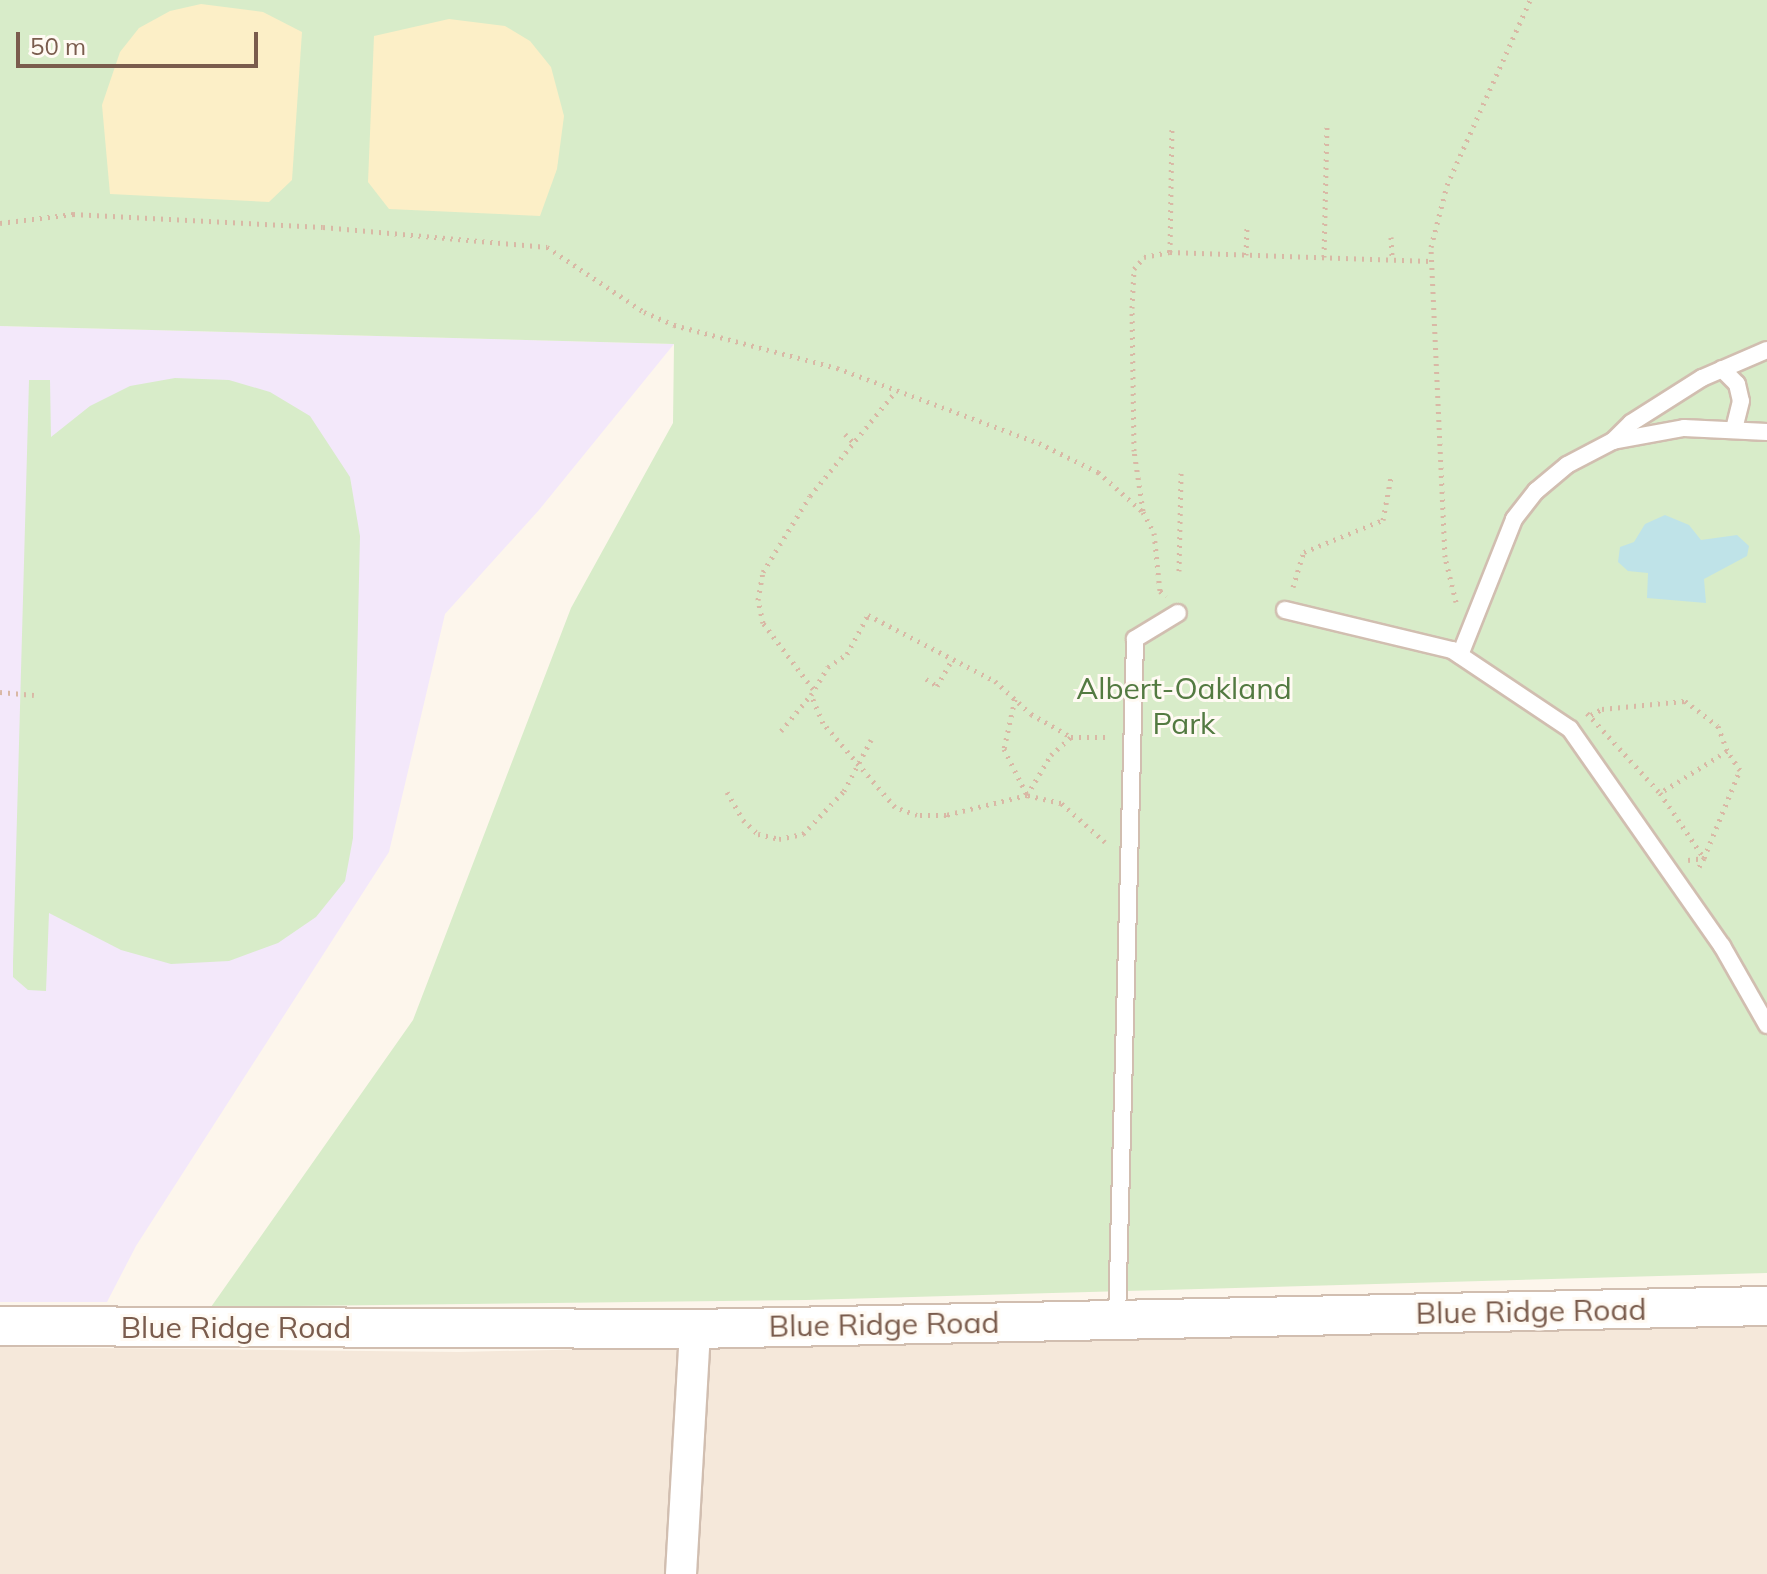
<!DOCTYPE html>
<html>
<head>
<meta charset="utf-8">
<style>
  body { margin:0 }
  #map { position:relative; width:1767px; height:1574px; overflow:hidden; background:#fdf6ec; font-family:Mulish,sans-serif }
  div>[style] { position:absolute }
  .residential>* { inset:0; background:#f5e8da }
  .education>* { inset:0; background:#f3e8fa }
  .green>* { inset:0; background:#d8ecc9 }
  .sand>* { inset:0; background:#fcefc7 }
  .water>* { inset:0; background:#bfe3e8 }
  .path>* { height:5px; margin-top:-2.5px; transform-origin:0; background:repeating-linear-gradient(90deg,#d9b8a5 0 2px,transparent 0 8px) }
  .roads { filter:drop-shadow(2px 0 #d1beb0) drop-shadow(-2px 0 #d1beb0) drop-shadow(0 2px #d1beb0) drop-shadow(0 -2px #d1beb0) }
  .service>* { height:16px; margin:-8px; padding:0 8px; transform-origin:8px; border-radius:8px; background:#fff }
  .minor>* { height:30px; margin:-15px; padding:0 15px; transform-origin:15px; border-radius:15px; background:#fff }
  .tertiary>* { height:38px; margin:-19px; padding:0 19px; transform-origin:19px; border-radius:19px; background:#fff }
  span { translate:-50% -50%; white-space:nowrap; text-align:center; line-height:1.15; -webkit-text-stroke:6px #fffaf3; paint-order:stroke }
  .park-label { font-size:30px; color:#537a41 }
  .street-label { font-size:30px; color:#7a5c4d }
  .scale { position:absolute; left:16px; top:32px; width:242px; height:36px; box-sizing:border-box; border:4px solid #7a5c4d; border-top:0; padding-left:10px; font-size:24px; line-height:28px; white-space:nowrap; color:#7a5c4d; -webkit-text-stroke:6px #fffaf3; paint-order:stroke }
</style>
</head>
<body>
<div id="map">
  <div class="residential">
    <div style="clip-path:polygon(1767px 1323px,1767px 1574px,0 1574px,0 1347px,459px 1352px)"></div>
  </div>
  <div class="education">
    <div style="clip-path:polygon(0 326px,674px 344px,539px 510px,445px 614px,389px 852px,136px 1246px,107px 1302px,0 1302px)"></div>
  </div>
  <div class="green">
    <div style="clip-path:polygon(0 0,1767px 0,1767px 1273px,806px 1300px,211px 1307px,413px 1020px,571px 608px,673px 423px,674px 344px,0 326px)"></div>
    <div style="clip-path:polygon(175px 378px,229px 380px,270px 392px,310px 416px,350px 477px,360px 536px,353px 838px,345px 881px,316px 917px,278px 943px,229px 961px,171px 964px,121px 950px,49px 913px,46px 991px,28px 990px,13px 977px,13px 962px,29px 380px,50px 380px,51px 437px,90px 406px,130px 386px)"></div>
  </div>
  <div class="sand">
    <div style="clip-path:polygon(201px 4px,263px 12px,302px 32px,292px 180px,269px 202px,110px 194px,102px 105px,120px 52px,139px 28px,170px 11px)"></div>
    <div style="clip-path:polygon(449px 19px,505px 26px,530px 41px,551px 67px,564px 116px,557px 169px,540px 216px,389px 209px,368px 182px,374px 36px)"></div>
  </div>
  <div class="water">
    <div style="clip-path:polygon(1665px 515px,1689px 525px,1701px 540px,1737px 535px,1749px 546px,1747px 556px,1704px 579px,1706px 603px,1647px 598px,1648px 573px,1628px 571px,1618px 562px,1620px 547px,1634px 542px,1645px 524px)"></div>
  </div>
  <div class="path">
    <div style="left:0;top:223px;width:74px;rotate:-7deg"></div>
    <div style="left:73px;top:214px;width:250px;rotate:3deg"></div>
    <div style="left:323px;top:227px;width:225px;rotate:5.1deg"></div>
    <div style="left:547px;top:247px;width:117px;rotate:33.8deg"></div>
    <div style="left:644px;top:312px;width:33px;rotate:23deg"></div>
    <div style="left:674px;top:325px;width:169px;rotate:14.8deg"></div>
    <div style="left:837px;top:368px;width:215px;rotate:20.4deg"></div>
    <div style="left:1039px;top:443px;width:66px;rotate:26.2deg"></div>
    <div style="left:1098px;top:472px;width:60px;rotate:41.6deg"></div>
    <div style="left:1143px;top:512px;width:24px;rotate:62deg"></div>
    <div style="left:1154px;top:533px;width:58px;rotate:84.1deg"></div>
    <div style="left:1160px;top:591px;width:8px;rotate:40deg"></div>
    <div style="left:1391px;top:237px;width:22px;rotate:87deg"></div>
    <div style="left:1170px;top:252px;width:124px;rotate:-89.1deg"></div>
    <div style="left:1246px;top:255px;width:27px;rotate:-88deg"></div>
    <div style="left:1324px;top:257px;width:130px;rotate:-88.7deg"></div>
    <div style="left:845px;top:434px;width:11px;rotate:45deg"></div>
    <div style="left:1143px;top:511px;width:61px;rotate:-98.5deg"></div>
    <div style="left:1134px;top:451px;width:143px;rotate:-90.8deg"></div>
    <div style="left:1132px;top:308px;width:39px;rotate:-87deg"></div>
    <div style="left:1134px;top:269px;width:16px;rotate:-50deg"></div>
    <div style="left:1144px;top:257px;width:26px;rotate:-11deg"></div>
    <div style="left:1170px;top:252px;width:261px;rotate:2deg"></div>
    <div style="left:1179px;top:571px;width:98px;rotate:-88.8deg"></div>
    <div style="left:1293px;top:587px;width:37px;rotate:-73deg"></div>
    <div style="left:1304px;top:552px;width:85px;rotate:-22.1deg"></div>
    <div style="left:1383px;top:520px;width:44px;rotate:-79.5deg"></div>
    <div style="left:1456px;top:602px;width:46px;rotate:-103.7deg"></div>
    <div style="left:1445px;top:557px;width:310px;rotate:-92.6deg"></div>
    <div style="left:1431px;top:247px;width:64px;rotate:-75.5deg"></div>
    <div style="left:1447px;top:185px;width:203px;rotate:-65.8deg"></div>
    <div style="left:926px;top:679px;width:13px;rotate:32deg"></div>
    <div style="left:937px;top:686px;width:32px;rotate:-60deg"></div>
    <div style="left:813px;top:689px;width:83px;rotate:-127.1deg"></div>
    <div style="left:763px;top:623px;width:24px;rotate:-102deg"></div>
    <div style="left:758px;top:600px;width:28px;rotate:-80deg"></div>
    <div style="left:763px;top:572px;width:89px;rotate:-58.3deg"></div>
    <div style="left:810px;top:496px;width:136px;rotate:-50.7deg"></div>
    <div style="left:0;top:692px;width:34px;rotate:5deg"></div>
    <div style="left:1015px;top:699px;width:51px;rotate:102.4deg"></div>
    <div style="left:1004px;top:749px;width:51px;rotate:63.4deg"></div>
    <div style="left:1587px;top:713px;width:108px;rotate:47.6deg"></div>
    <div style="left:1660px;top:793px;width:78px;rotate:55.9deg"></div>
    <div style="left:1704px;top:858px;width:13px;rotate:119deg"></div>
    <div style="left:1591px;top:715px;width:13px;rotate:-29deg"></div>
    <div style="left:1602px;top:709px;width:83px;rotate:-5.5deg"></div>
    <div style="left:1685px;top:701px;width:41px;rotate:37.1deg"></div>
    <div style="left:1718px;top:726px;width:27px;rotate:70deg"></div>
    <div style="left:1727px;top:751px;width:79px;rotate:147.9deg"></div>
    <div style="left:781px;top:731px;width:45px;rotate:-50.4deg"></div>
    <div style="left:727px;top:792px;width:32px;rotate:60deg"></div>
    <div style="left:743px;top:820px;width:21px;rotate:43deg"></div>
    <div style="left:758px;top:834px;width:22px;rotate:13deg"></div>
    <div style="left:779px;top:839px;width:25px;rotate:-12deg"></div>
    <div style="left:803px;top:834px;width:59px;rotate:-46.4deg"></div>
    <div style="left:844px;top:791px;width:58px;rotate:-62.1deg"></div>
    <div style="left:1027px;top:795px;width:47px;rotate:-59deg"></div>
    <div style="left:1051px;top:755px;width:27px;rotate:-42deg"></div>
    <div style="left:946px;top:815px;width:7px;rotate:74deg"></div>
    <div style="left:1105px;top:842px;width:59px;rotate:-138.4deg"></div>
    <div style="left:1061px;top:803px;width:35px;rotate:-167deg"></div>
    <div style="left:1027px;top:795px;width:83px;rotate:166.1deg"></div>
    <div style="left:946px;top:815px;width:29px;rotate:180deg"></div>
    <div style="left:917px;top:815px;width:23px;rotate:-160deg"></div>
    <div style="left:895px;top:807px;width:111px;rotate:-130.6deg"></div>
    <div style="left:823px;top:723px;width:30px;rotate:-113deg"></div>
    <div style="left:811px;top:695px;width:33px;rotate:-59deg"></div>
    <div style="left:828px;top:667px;width:23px;rotate:-34deg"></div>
    <div style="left:847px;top:654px;width:44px;rotate:-61.7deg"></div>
    <div style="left:868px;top:615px;width:143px;rotate:27.5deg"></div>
    <div style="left:995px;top:681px;width:49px;rotate:42.5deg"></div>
    <div style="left:1031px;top:714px;width:46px;rotate:29.9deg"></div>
    <div style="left:1071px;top:737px;width:38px"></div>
    <div style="left:1688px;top:860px;width:16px;rotate:-7deg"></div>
    <div style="left:1704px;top:858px;width:95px;rotate:-67.8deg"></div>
    <div style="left:1740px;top:770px;width:23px;rotate:-124deg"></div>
  </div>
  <div class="roads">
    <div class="service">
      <div style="left:1722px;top:369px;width:21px;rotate:45deg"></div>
      <div style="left:1737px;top:384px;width:17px;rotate:77deg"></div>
      <div style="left:1741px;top:401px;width:29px;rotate:104deg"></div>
      <div style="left:1613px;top:441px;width:25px;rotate:-45deg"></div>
      <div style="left:1631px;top:423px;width:84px;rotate:-32.4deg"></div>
      <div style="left:1702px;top:378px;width:71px;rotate:-23.3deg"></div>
      <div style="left:1285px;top:610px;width:172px;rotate:13.5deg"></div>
      <div style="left:1452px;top:650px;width:142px;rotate:33.8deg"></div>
      <div style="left:1570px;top:729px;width:265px;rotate:55deg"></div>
      <div style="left:1722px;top:946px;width:91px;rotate:60.3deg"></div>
      <div style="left:1460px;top:655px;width:146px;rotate:-68.3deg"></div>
      <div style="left:1514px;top:519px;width:36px;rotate:-52deg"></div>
      <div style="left:1536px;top:491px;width:40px;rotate:-40deg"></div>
      <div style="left:1567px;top:465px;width:52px;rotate:-27.6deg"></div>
      <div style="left:1613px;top:441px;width:72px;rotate:-10.4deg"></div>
      <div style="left:1684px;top:428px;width:83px;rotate:2.8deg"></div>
      <div style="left:1117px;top:1319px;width:680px;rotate:-88.48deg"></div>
      <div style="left:1135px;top:639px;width:50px;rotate:-31.2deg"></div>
    </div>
    <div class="minor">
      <div style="left:681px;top:1574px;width:245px;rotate:-86.7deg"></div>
    </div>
    <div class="tertiary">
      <div style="left:0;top:1326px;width:695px;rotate:0.25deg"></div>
      <div style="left:695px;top:1329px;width:1072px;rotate:-1.23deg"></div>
    </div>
  </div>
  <div class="park-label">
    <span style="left:1184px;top:705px">Albert-Oakland<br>Park</span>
  </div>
  <div class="street-label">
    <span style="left:1531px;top:1311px;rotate:-1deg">Blue Ridge Road</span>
    <span style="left:884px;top:1324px;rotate:-1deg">Blue Ridge Road</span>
    <span style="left:236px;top:1327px">Blue Ridge Road</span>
  </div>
  <div class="scale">50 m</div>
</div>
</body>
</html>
